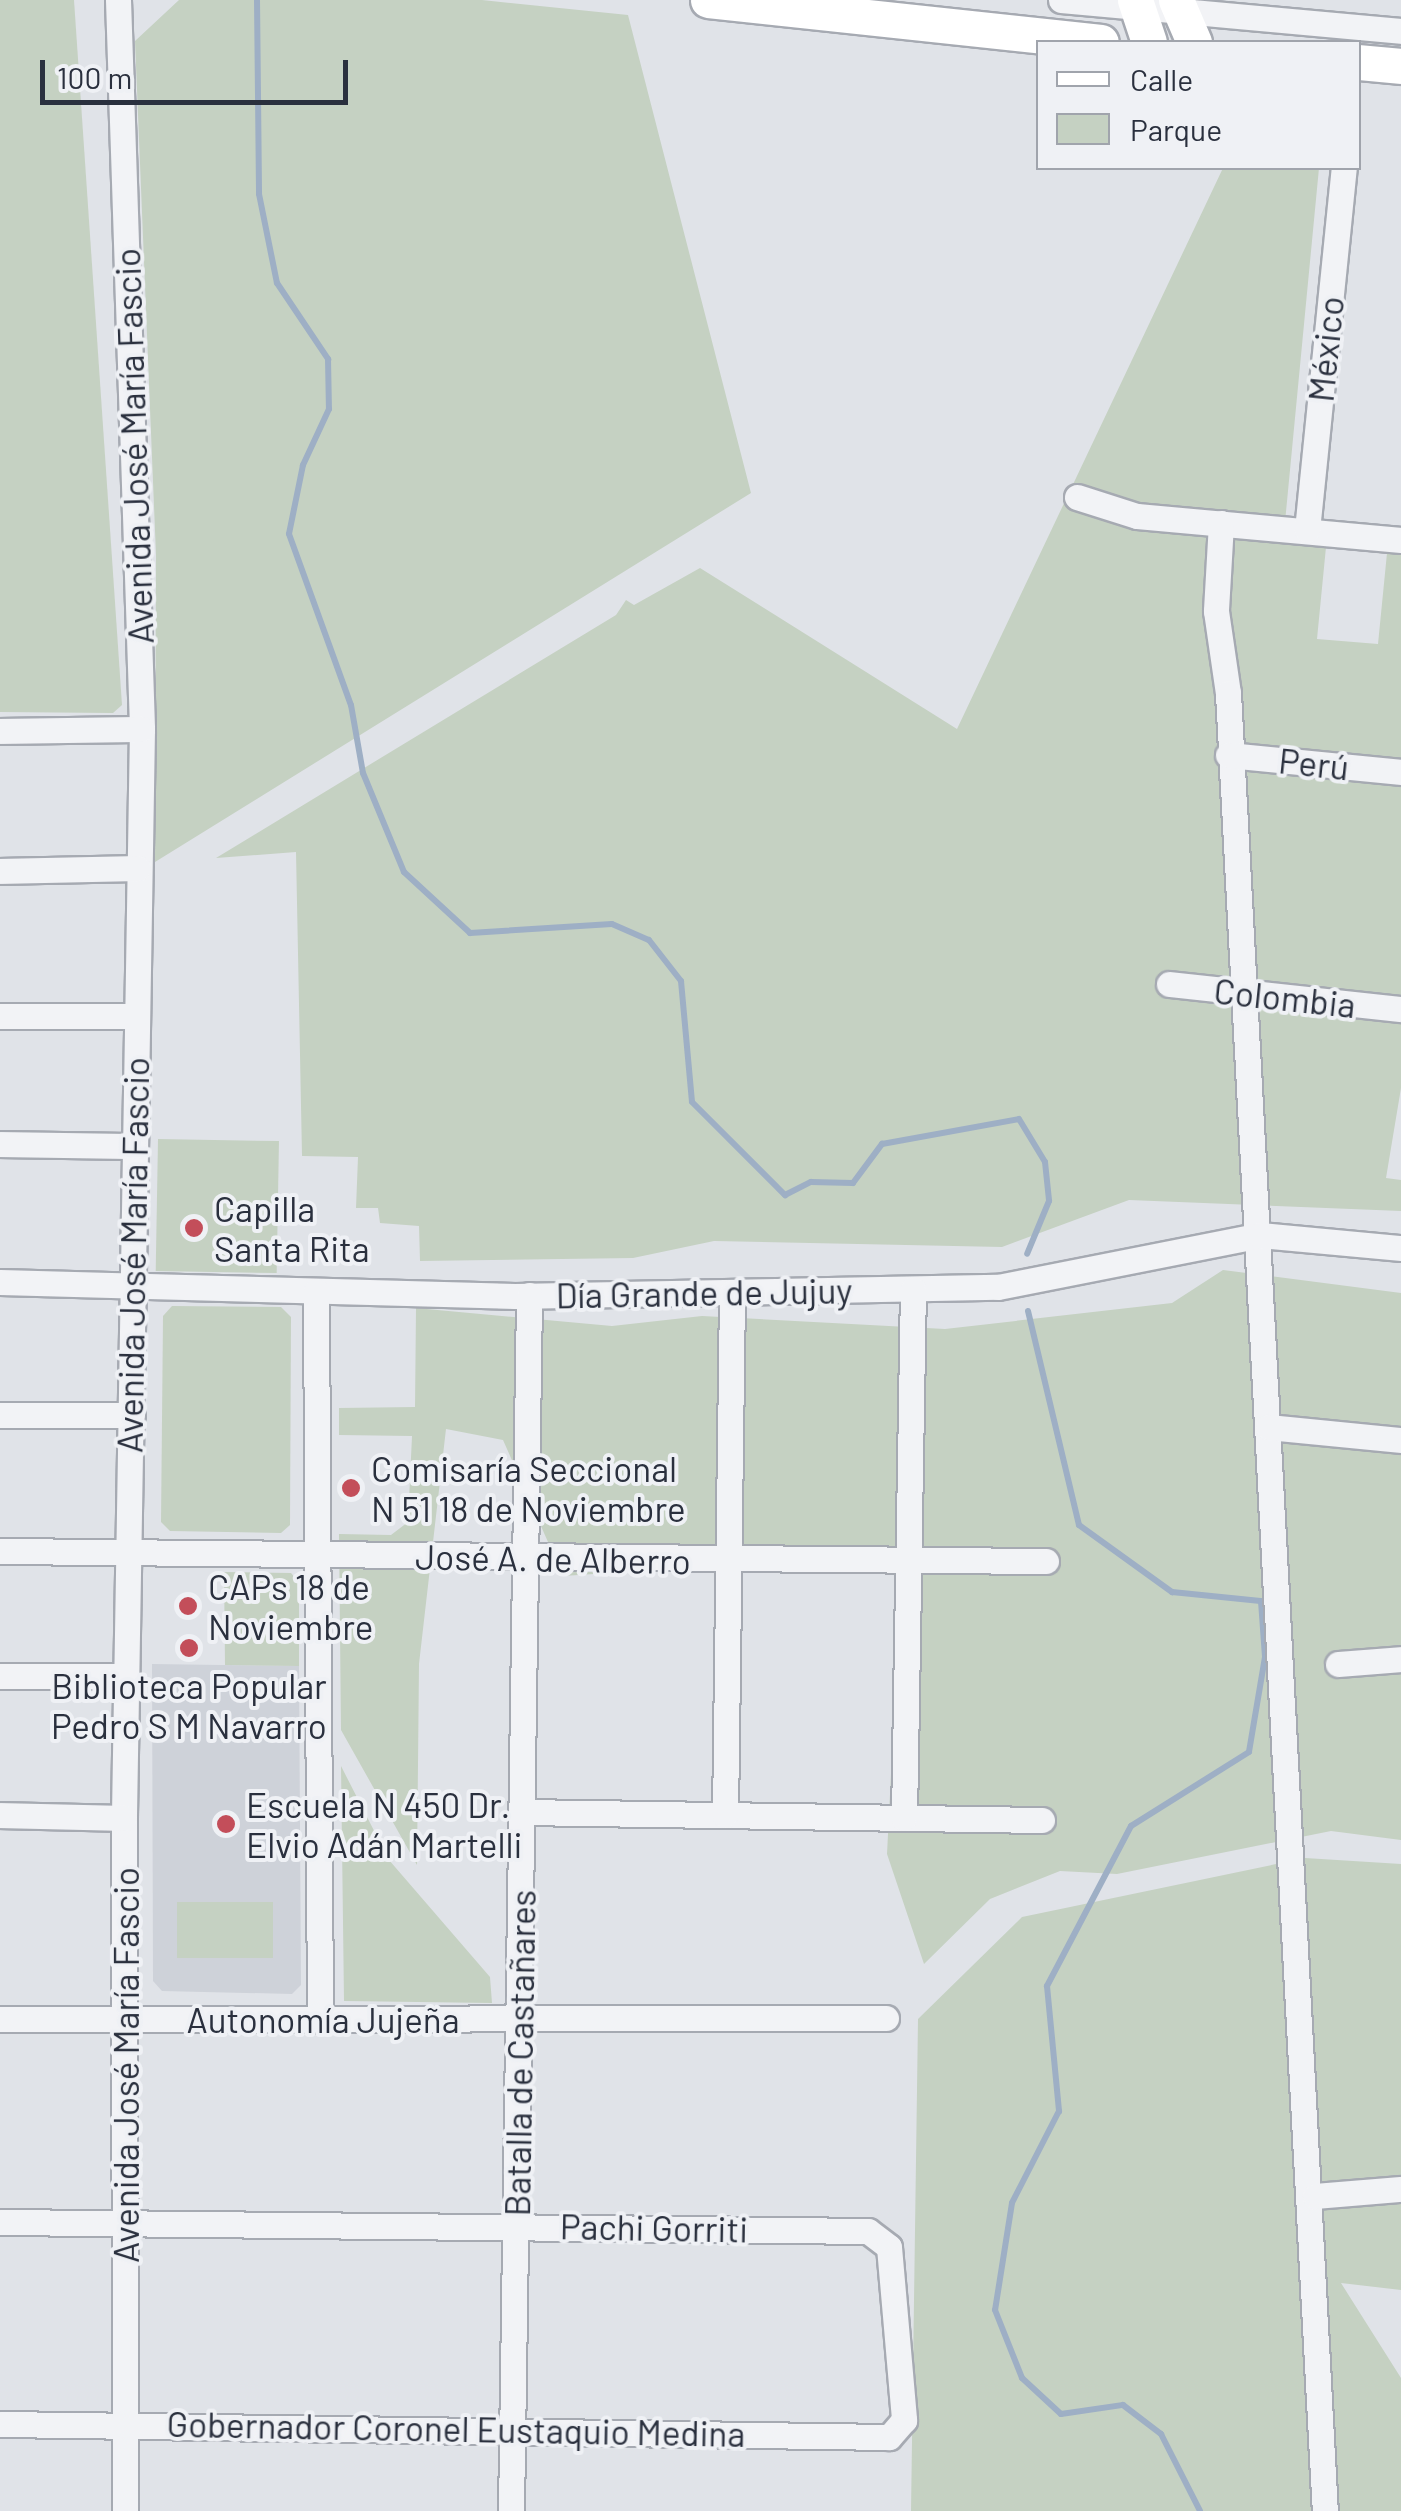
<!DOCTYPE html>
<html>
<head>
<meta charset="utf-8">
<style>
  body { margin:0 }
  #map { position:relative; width:1401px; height:2511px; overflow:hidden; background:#e0e3e8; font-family:Barlow,sans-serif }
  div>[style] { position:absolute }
  .built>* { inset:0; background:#ced2d9 }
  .green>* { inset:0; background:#c5d1c2; transform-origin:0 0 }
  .stream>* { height:6px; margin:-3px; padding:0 3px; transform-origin:3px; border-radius:3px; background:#9eafc5 }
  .roads { filter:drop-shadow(2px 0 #a6aab2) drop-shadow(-2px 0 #a6aab2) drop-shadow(0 2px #a6aab2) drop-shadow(0 -2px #a6aab2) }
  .street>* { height:25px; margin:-12.5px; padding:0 12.5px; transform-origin:12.5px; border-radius:12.5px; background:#f2f3f6 }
  .secondary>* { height:35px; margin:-17.5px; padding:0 17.5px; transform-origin:17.5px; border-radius:17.5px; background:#fff }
  .dots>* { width:28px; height:28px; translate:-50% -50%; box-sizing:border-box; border:5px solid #eff1f5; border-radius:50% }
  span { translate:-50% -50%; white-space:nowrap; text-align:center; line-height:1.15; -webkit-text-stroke:8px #eff1f5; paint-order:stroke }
  .street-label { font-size:35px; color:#2a303e }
  .poi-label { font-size:35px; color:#2a303e }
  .left { translate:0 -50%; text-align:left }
  .legend { position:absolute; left:1036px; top:40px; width:325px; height:130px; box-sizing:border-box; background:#eff1f5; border:2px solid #a0a4ac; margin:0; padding:12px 18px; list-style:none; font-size:30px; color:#2a303e }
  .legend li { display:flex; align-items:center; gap:20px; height:50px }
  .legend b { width:50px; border:2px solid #a0a4ac }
  .scale { position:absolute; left:40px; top:60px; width:308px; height:45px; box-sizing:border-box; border:5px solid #2a303e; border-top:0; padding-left:12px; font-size:30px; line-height:35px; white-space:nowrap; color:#2a303e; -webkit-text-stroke:8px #eff1f5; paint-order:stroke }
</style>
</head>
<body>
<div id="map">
  <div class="built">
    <div style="clip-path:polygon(152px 1664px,299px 1666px,301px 1985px,292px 1994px,162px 1991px,153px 1981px)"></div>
  </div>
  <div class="green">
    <div style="clip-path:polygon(0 0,74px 0,122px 705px,113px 713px,0 712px)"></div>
    <div style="clip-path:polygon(179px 0,482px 0,628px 15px,751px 493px,155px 862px,156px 555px,135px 41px)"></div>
    <div style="clip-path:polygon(1223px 168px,1319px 168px,1283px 543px,1326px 547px,1317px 639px,1378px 644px,1387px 553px,1401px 555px,1401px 1088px,1386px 1178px,1401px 1180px,1401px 1211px,1129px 1200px,1002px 1247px,714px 1241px,633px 1258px,420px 1261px,419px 1226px,380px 1223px,378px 1208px,356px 1208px,358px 1157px,302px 1156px,296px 852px,216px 858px,616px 615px,626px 600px,634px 605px,700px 568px,957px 729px)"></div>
    <div style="left:158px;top:1139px;width:121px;height:132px;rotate:1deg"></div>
    <div style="clip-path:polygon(1223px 1270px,1401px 1293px,1401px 1840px,1331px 1831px,1117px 1874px,1060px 1871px,990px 1899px,924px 1964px,887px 1854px,902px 1554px,563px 1576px,503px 1440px,446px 1429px,419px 1664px,417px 1865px,341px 1730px,339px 1534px,391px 1535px,408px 1522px,412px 1436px,339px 1435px,339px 1408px,415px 1407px,416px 1308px,612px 1326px,702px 1316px,945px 1329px,1172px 1303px)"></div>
    <div style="clip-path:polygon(172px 1306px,281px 1307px,291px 1317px,290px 1525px,281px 1533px,170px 1531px,161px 1522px,163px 1316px)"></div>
    <div style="clip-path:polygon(224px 1572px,291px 1573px,299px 1582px,299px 1666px,225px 1665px)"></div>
    <div style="clip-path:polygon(341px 1766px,389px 1860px,490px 1977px,492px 2003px,344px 2001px)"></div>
    <div style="clip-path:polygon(1305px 1858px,1401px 1864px,1401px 2290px,1341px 2283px,1401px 2378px,1401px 2511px,911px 2511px,918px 2019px,1022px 1917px)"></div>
    <div style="left:273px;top:1902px;width:56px;height:96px;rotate:90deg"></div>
  </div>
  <div class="stream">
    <div style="left:257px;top:0;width:194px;rotate:89.4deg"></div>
    <div style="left:259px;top:194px;width:91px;rotate:78.6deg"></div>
    <div style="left:277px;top:283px;width:92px;rotate:56.1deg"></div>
    <div style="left:328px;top:359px;width:50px;rotate:88.9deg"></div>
    <div style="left:329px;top:409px;width:62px;rotate:114.9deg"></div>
    <div style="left:303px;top:465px;width:70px;rotate:101.5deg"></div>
    <div style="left:289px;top:534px;width:182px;rotate:70.1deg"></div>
    <div style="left:351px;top:705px;width:69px;rotate:80deg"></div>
    <div style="left:363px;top:773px;width:107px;rotate:67.5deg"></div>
    <div style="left:404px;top:872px;width:90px;rotate:42.7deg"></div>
    <div style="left:470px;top:933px;width:142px;rotate:-3.6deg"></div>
    <div style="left:612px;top:924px;width:40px;rotate:23.4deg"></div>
    <div style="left:649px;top:940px;width:52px;rotate:52deg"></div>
    <div style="left:681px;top:981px;width:121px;rotate:84.8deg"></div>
    <div style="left:692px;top:1102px;width:132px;rotate:45deg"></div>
    <div style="left:785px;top:1195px;width:29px;rotate:-27deg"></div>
    <div style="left:811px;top:1182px;width:42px;rotate:1.4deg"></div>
    <div style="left:853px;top:1183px;width:49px;rotate:-53.4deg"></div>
    <div style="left:882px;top:1144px;width:139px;rotate:-10.3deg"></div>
    <div style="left:1019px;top:1119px;width:50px;rotate:58.8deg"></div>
    <div style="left:1045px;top:1162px;width:39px;rotate:84deg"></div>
    <div style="left:1049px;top:1201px;width:57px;rotate:112.5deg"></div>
    <div style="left:1028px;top:1311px;width:220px;rotate:76.6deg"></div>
    <div style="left:1079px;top:1525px;width:115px;rotate:35.8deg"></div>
    <div style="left:1172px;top:1592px;width:89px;rotate:5.8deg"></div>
    <div style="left:1261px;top:1601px;width:56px;rotate:85.9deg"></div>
    <div style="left:1265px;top:1657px;width:96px;rotate:99.6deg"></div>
    <div style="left:1249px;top:1752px;width:139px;rotate:147.9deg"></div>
    <div style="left:1131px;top:1826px;width:181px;rotate:117.7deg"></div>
    <div style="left:1047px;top:1986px;width:126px;rotate:84.5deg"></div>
    <div style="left:1059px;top:2111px;width:103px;rotate:117.1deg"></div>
    <div style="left:1012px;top:2203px;width:108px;rotate:99deg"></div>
    <div style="left:995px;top:2310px;width:73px;rotate:68.3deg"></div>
    <div style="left:1022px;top:2378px;width:53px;rotate:42.7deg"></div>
    <div style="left:1061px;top:2414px;width:63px;rotate:-8.3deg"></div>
    <div style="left:1123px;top:2405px;width:48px;rotate:37.3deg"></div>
    <div style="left:1161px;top:2434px;width:86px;rotate:63.1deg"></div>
  </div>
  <div class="roads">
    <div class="street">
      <div style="left:118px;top:0;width:729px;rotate:88.11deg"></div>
      <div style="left:142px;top:729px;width:1089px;rotate:90.95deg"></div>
      <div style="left:124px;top:1818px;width:693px;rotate:89.92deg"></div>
      <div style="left:1061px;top:0;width:341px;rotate:5.2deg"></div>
      <div style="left:1077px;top:497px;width:63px;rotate:17.6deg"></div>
      <div style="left:1137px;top:516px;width:265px;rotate:5.2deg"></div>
      <div style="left:1221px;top:523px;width:88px;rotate:93.3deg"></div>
      <div style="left:1216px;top:611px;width:83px;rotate:81.7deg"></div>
      <div style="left:1228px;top:693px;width:1821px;rotate:86.95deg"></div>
      <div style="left:1307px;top:530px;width:364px;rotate:-84.2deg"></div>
      <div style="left:0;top:731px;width:142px;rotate:-0.8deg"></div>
      <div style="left:1228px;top:755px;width:174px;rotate:5.6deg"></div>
      <div style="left:0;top:871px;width:138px;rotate:-1.2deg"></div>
      <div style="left:1169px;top:984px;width:233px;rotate:6.2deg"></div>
      <div style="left:0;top:1016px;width:135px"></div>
      <div style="left:0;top:1144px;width:133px;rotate:0.9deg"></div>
      <div style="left:0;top:1282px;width:515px;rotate:1.56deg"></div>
      <div style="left:515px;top:1296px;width:483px;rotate:-1.1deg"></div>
      <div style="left:998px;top:1287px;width:267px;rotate:-11.2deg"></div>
      <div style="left:1260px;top:1235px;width:142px;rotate:5.3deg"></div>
      <div style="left:316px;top:1291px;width:729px;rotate:89.69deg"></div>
      <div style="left:0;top:1415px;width:132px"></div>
      <div style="left:1268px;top:1427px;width:134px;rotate:5.6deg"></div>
      <div style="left:0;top:1551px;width:1046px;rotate:0.55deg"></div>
      <div style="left:1338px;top:1664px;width:63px;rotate:-4.5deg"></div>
      <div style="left:0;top:1676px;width:126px"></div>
      <div style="left:521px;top:1812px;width:521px;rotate:0.88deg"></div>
      <div style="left:0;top:1815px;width:124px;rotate:1.4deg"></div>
      <div style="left:725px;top:1815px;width:523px;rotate:-89.23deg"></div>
      <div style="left:904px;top:1818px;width:529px;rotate:-89.03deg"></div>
      <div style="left:0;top:2019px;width:886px;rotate:-0.06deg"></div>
      <div style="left:1315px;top:2196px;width:86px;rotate:-4.7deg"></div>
      <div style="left:0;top:2222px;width:868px;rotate:0.59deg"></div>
      <div style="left:868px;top:2231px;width:26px;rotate:37deg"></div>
      <div style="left:889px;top:2247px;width:174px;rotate:85deg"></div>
      <div style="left:904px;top:2420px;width:23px;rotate:131deg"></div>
      <div style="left:889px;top:2437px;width:889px;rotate:-179.16deg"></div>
      <div style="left:511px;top:2511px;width:1216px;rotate:-89.15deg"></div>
    </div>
    <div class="secondary">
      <div style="left:708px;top:0;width:395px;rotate:6.1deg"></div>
      <div style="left:1135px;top:0;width:44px;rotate:71.6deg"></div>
      <div style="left:1176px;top:0;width:46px;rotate:66.8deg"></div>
      <div style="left:1358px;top:62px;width:43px;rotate:5.3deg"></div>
    </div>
  </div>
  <div class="dots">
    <div style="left:194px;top:1228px;background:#c34e5a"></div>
    <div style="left:351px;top:1488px;background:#c34e5a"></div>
    <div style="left:188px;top:1606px;background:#c34e5a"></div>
    <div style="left:189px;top:1648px;background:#c34e5a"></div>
    <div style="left:226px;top:1824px;background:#c34e5a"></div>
  </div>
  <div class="street-label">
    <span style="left:1325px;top:349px;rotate:-84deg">México</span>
    <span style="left:133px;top:446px;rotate:-92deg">Avenida José María Fascio</span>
    <span style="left:1314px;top:763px;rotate:6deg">Perú</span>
    <span style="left:1285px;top:997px;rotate:6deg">Colombia</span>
    <span style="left:132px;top:1255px;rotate:-89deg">Avenida José María Fascio</span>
    <span style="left:704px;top:1292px;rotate:-1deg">Día Grande de Jujuy</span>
    <span style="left:553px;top:1558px;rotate:1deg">José A. de Alberro</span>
    <span style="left:323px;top:2019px">Autonomía Jujeña</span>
    <span style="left:519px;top:2053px;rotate:-89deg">Batalla de Castañares</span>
    <span style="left:125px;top:2065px;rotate:-90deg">Avenida José María Fascio</span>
    <span style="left:654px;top:2227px;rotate:1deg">Pachi Gorriti</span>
    <span style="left:456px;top:2428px;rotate:1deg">Gobernador Coronel Eustaquio Medina</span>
  </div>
  <div class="poi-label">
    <span class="left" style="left:214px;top:1228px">Capilla<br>Santa Rita</span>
    <span class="left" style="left:371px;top:1488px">Comisaría Seccional<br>N 51 18 de Noviembre</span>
    <span class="left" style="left:208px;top:1606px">CAPs 18 de<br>Noviembre</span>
    <span style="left:189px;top:1705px">Biblioteca Popular<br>Pedro S M Navarro</span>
    <span class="left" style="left:246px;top:1824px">Escuela N 450 Dr.<br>Elvio Adán Martelli</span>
  </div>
  <ul class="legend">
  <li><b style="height:12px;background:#fff"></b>Calle</li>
  <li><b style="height:28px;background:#c5d1c2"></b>Parque</li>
  </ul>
  <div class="scale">100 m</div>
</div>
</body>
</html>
